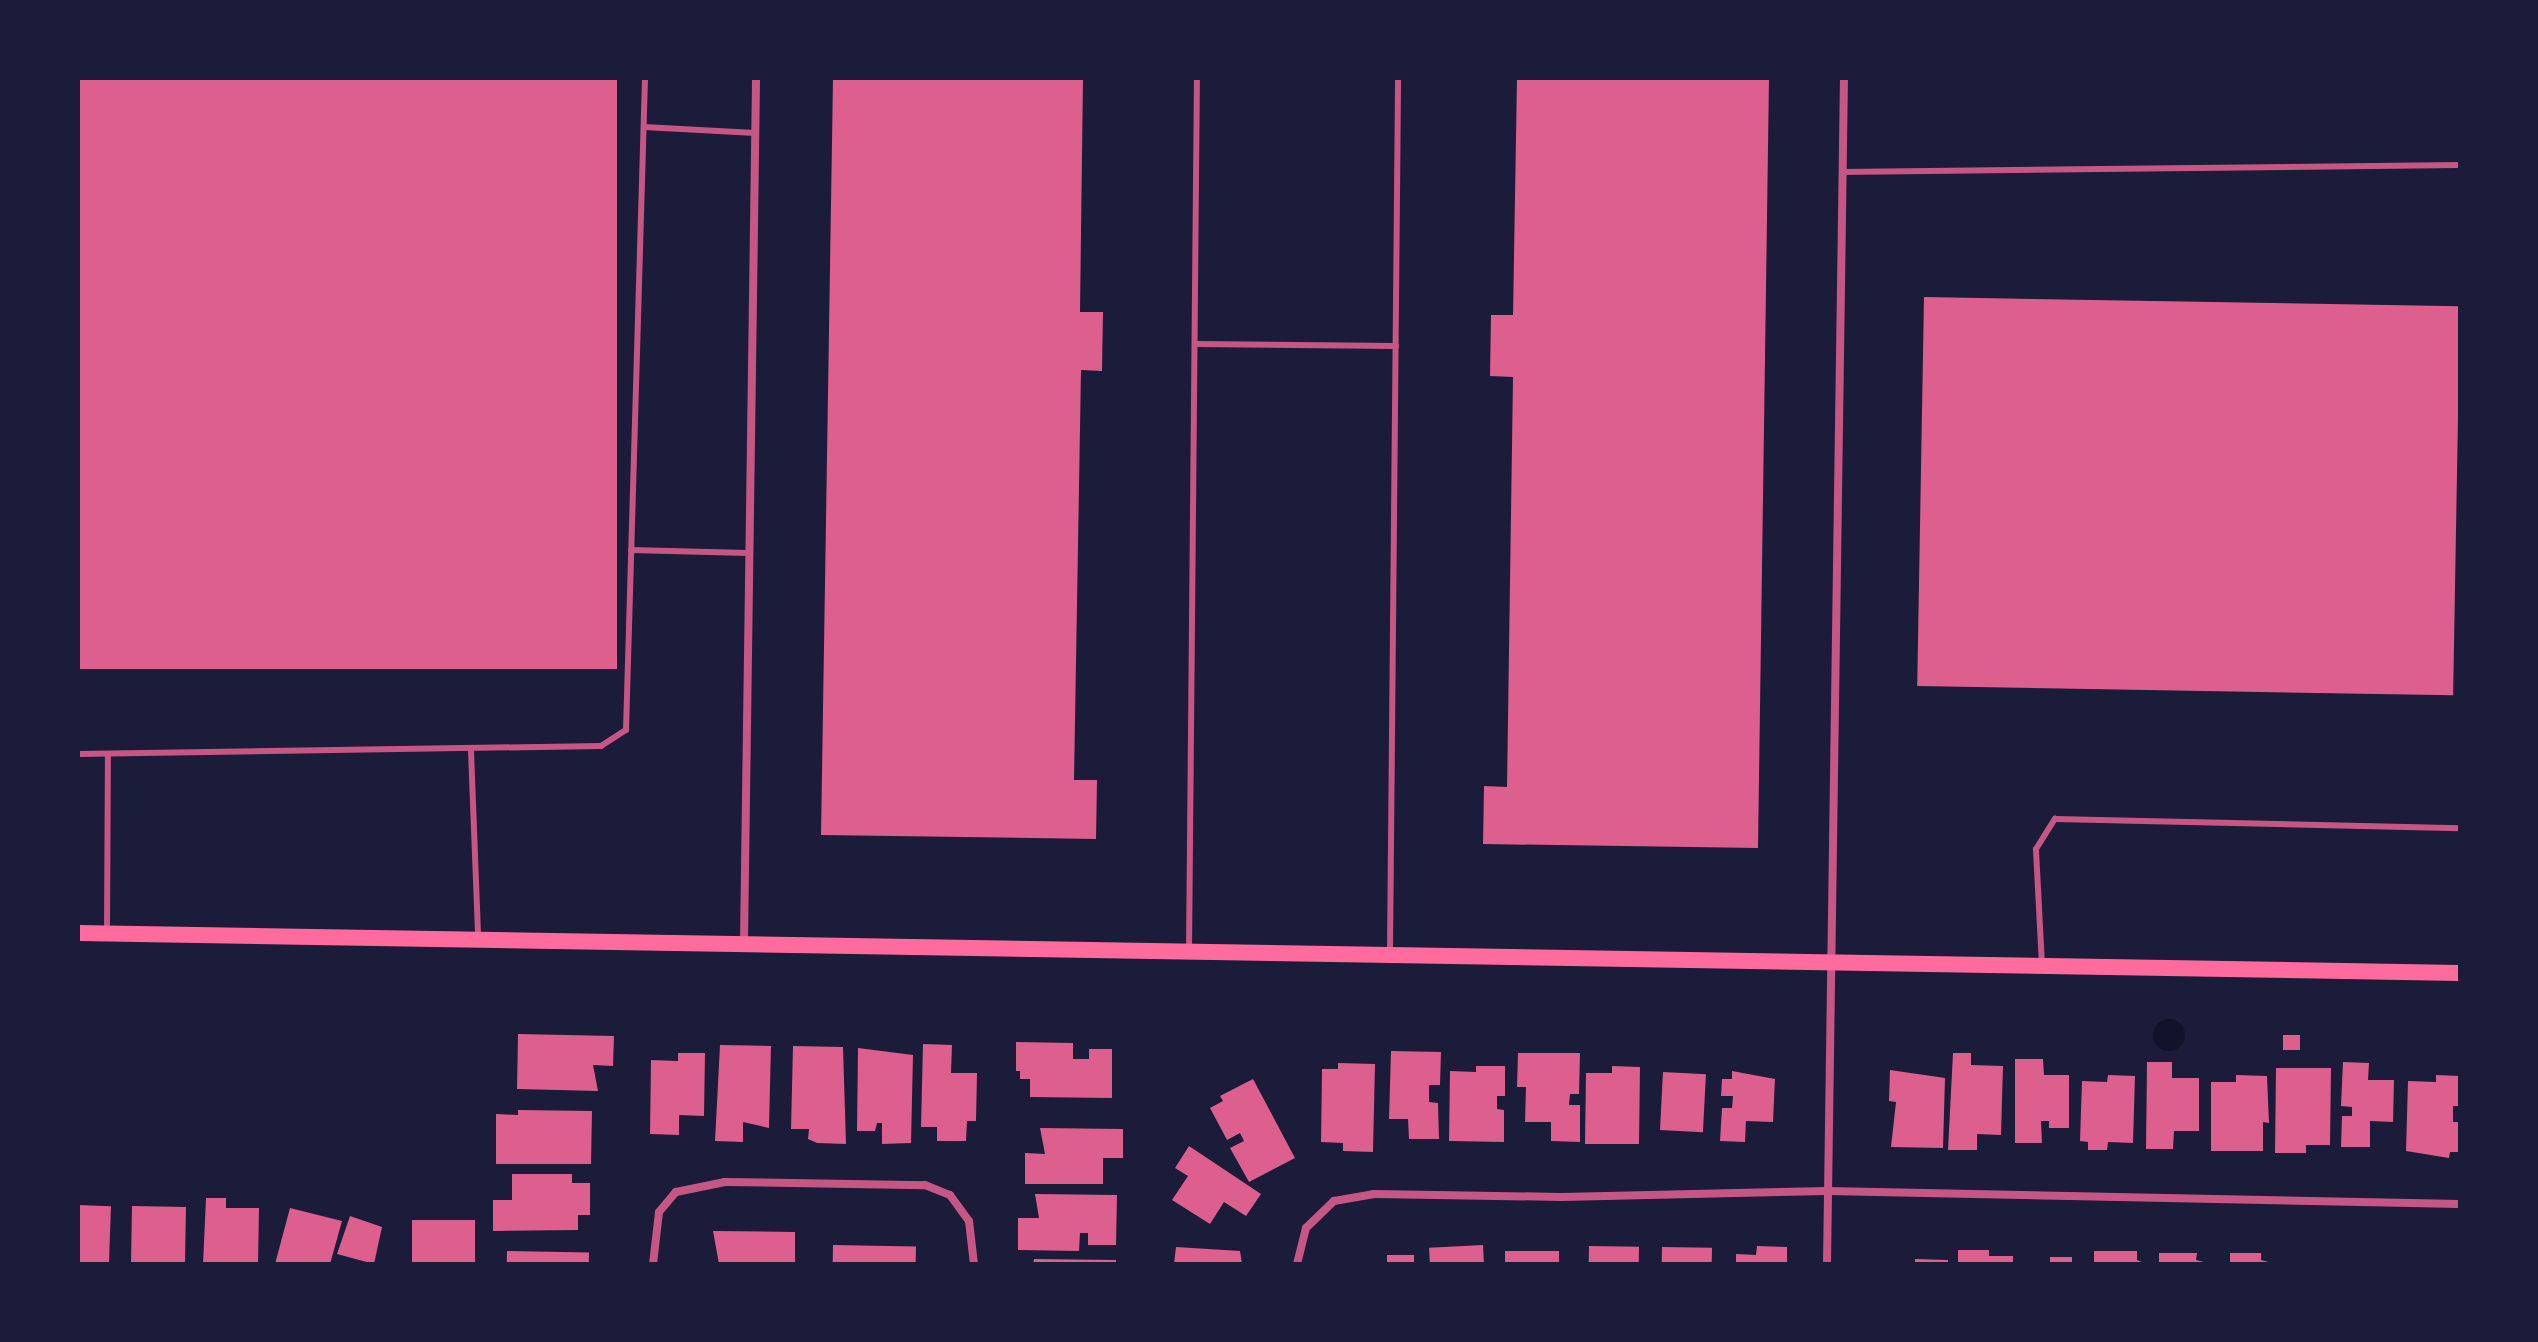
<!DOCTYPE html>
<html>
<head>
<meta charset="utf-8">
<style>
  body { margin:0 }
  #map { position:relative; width:2538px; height:1342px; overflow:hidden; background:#1b1b3a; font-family:Lato,sans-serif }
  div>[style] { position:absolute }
  .water>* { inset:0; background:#12122b }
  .round { border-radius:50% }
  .building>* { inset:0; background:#dd5f8e; transform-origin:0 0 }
  .service>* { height:6px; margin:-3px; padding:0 3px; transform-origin:3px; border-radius:3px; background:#c65784 }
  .minor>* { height:8px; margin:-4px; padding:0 4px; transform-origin:4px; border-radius:4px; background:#c65784 }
  .secondary>* { height:16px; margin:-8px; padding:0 8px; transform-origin:8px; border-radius:8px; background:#ff6b9d }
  span { translate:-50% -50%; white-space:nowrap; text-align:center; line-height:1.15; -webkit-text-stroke:7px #1b1b3a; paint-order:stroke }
  .frame { position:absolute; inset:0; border:80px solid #1b1b3a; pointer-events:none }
</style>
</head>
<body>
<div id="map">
  <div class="water">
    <div class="round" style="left:2153px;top:1019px;width:32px;height:32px"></div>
  </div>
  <div class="building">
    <div style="left:78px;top:78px;width:539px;height:591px"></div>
    <div style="clip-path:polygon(833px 78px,1083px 78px,1080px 312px,1103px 312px,1102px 371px,1081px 370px,1074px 780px,1097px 780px,1096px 839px,821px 835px)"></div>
    <div style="clip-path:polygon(1517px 78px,1769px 78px,1758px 848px,1483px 844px,1484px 786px,1507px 787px,1513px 377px,1490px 376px,1491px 315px,1513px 315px)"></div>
    <div style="left:1924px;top:297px;width:536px;height:389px;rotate:1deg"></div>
    <div style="clip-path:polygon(518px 1034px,614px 1036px,613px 1066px,593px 1065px,598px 1091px,517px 1089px)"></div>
    <div style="left:2283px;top:1035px;width:17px;height:15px"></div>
    <div style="clip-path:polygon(1016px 1042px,1073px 1043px,1073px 1059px,1089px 1059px,1089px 1049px,1112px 1049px,1112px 1098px,1030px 1097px,1030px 1079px,1020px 1079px,1020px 1071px,1016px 1071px)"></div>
    <div style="clip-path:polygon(923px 1044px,952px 1045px,951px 1073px,977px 1073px,976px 1121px,967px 1121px,966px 1141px,937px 1141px,937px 1127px,921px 1127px)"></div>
    <div style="clip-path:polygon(720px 1045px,771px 1046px,769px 1128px,743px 1122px,743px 1142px,715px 1141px)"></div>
    <div style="clip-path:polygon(793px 1046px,843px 1047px,846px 1144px,817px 1143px,808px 1139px,809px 1129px,791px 1129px)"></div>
    <div style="clip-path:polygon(858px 1048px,913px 1055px,911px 1143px,882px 1144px,882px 1123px,877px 1123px,875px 1131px,857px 1131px)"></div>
    <div style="clip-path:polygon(1391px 1051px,1441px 1052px,1440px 1085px,1429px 1085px,1429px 1102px,1438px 1103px,1439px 1139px,1409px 1139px,1408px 1119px,1389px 1119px)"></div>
    <div style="clip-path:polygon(678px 1053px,705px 1053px,704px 1116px,679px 1115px,679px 1135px,650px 1134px,651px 1060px,678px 1061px)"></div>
    <div style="clip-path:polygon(1518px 1053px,1580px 1053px,1579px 1094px,1570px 1094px,1569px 1105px,1580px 1105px,1580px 1142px,1551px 1141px,1551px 1122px,1525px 1122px,1526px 1087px,1517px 1087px)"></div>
    <div style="clip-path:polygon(1953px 1053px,1971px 1053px,1971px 1065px,2003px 1066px,2001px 1135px,1977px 1134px,1977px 1150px,1948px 1150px)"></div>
    <div style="clip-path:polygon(2015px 1059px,2043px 1059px,2044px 1075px,2069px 1075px,2069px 1128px,2049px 1128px,2049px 1121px,2041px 1121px,2042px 1143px,2015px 1143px)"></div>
    <div style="clip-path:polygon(2147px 1062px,2172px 1062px,2172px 1078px,2199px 1078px,2199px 1131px,2174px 1131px,2173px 1149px,2146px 1149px)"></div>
    <div style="clip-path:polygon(2343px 1062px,2369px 1063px,2368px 1080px,2394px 1080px,2393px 1122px,2370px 1121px,2370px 1147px,2341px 1147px,2342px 1116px,2352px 1116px,2352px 1107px,2341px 1106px)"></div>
    <div style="clip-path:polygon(1338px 1063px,1375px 1064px,1373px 1152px,1343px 1151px,1343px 1143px,1321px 1142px,1322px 1069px,1338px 1069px)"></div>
    <div style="clip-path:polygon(1476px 1066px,1505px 1066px,1505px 1096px,1497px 1096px,1497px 1109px,1504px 1110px,1504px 1142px,1449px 1141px,1450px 1071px,1476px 1072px)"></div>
    <div style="clip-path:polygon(1612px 1066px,1640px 1067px,1639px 1144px,1585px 1144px,1586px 1073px,1612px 1073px)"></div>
    <div style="clip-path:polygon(2276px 1068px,2331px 1068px,2330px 1145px,2306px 1145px,2306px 1153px,2275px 1153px)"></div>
    <div style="clip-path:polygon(1890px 1070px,1945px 1078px,1943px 1148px,1891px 1147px,1896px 1102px,1889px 1101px)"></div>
    <div style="clip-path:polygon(1732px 1071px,1775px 1079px,1773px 1122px,1746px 1121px,1745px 1142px,1720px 1141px,1722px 1108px,1732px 1108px,1733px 1096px,1721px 1096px,1722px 1079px,1732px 1079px)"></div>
    <div style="left:1663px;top:1072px;width:43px;height:58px;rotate:3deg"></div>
    <div style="clip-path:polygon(2108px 1075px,2135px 1076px,2133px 1143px,2108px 1142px,2107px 1150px,2088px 1150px,2088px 1142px,2080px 1141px,2082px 1081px,2107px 1082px)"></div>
    <div style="clip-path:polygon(2236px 1075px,2267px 1076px,2269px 1123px,2263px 1122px,2263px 1151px,2211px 1151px,2211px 1082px,2236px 1082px)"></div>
    <div style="clip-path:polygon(2436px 1075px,2460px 1076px,2460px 1106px,2453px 1106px,2453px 1122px,2460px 1122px,2459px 1152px,2450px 1152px,2449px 1158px,2406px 1151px,2408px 1081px,2436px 1082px)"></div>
    <div style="clip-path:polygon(1253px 1079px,1295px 1158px,1249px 1182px,1230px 1148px,1244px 1141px,1240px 1133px,1227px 1140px,1210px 1108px,1223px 1101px,1220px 1096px)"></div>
    <div style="clip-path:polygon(518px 1110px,592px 1111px,591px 1164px,496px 1164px,496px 1114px,518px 1115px)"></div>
    <div style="clip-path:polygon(1040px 1128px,1123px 1129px,1123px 1158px,1103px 1158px,1103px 1184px,1025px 1184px,1025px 1153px,1045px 1154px)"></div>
    <div style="clip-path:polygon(1189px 1146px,1261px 1194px,1246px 1216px,1224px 1202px,1210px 1224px,1172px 1200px,1188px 1176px,1175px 1168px)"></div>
    <div style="clip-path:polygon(512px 1174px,572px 1174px,572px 1183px,590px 1183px,590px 1215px,578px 1215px,578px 1230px,493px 1231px,493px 1200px,512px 1200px)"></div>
    <div style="clip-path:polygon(1035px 1194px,1117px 1195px,1116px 1245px,1088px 1245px,1088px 1233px,1080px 1233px,1079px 1251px,1018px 1250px,1018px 1218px,1039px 1218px)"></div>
    <div style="clip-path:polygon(206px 1198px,226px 1198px,226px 1208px,259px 1208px,258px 1264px,203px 1264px)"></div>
    <div style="left:78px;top:1205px;width:33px;height:59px;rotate:2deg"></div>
    <div style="left:132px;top:1206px;width:54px;height:58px;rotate:1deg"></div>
    <div style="clip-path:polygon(290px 1208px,342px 1221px,330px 1264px,275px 1264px)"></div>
    <div style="clip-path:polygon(350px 1216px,382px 1227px,374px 1264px,337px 1254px)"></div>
    <div style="left:412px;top:1220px;width:63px;height:44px"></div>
    <div style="clip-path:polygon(713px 1231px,795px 1232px,795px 1262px,719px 1264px)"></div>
    <div style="left:833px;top:1245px;width:83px;height:19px;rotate:1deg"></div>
    <div style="left:1483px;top:1245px;width:19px;height:54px;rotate:87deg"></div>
    <div style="left:1589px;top:1246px;width:50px;height:18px;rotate:1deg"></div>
    <div style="clip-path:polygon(1757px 1246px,1787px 1247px,1787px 1264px,1736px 1264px,1736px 1254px,1756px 1255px)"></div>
    <div style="clip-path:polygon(1176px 1247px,1240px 1251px,1242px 1264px,1174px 1264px)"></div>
    <div style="left:1662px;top:1247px;width:50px;height:17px;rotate:1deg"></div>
    <div style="clip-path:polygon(1958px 1250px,1989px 1250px,1989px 1256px,2013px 1256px,2013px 1264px,1958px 1264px)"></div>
    <div style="left:507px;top:1251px;width:82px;height:13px;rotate:1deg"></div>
    <div style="left:1505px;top:1251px;width:54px;height:13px"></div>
    <div style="clip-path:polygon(2094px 1251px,2137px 1251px,2137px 1260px,2147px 1264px,2094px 1264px)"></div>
    <div style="clip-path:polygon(2159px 1253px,2197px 1253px,2196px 1260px,2212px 1264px,2159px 1264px)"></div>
    <div style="clip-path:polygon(2230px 1253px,2261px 1253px,2261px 1260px,2276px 1264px,2230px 1264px)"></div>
    <div style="left:1387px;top:1255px;width:27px;height:9px"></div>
    <div style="left:2050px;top:1257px;width:22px;height:7px"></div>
    <div style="clip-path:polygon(1034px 1259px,1116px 1260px,1116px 1264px,1033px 1264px)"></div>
    <div style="clip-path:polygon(1915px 1259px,1948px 1260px,1948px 1264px,1915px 1264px)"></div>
  </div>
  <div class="service">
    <div style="left:644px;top:127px;width:111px;rotate:3.1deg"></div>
    <div style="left:1842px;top:172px;width:618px;rotate:-0.65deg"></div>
    <div style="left:1195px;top:344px;width:201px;rotate:0.6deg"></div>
    <div style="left:631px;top:550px;width:117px;rotate:1.5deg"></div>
    <div style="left:471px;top:751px;width:186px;rotate:87.8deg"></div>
    <div style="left:78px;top:754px;width:523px;rotate:-0.88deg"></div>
    <div style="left:601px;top:746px;width:30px;rotate:-33deg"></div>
    <div style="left:626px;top:730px;width:652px;rotate:-88.33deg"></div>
    <div style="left:107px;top:933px;width:179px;rotate:-89.7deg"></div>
    <div style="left:1390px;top:951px;width:873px;rotate:-89.47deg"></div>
    <div style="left:1189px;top:952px;width:874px;rotate:-89.48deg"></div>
    <div style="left:2042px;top:965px;width:116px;rotate:-93deg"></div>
    <div style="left:2036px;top:849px;width:36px;rotate:-58deg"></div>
    <div style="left:2055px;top:819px;width:405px;rotate:1.3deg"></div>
  </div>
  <div class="minor">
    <div style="left:744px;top:941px;width:863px;rotate:-89.2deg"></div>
    <div style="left:653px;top:1264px;width:52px;rotate:-83.4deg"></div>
    <div style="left:659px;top:1212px;width:26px;rotate:-50deg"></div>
    <div style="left:676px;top:1192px;width:50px;rotate:-11.5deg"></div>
    <div style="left:725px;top:1182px;width:200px;rotate:0.9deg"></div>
    <div style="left:925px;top:1185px;width:27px;rotate:22deg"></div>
    <div style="left:950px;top:1195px;width:32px;rotate:54deg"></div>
    <div style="left:969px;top:1221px;width:43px;rotate:83.4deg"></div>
    <div style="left:1297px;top:1264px;width:37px;rotate:-76deg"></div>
    <div style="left:1306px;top:1228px;width:39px;rotate:-44deg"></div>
    <div style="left:1334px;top:1201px;width:41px;rotate:-9.9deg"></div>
    <div style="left:1374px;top:1194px;width:188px;rotate:0.9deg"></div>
    <div style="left:1562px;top:1197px;width:266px;rotate:-1.3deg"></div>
    <div style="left:1828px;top:1191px;width:632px;rotate:1.18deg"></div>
    <div style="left:1827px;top:1264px;width:1186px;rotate:-89.18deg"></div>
  </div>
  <div class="secondary">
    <div style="left:78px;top:933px;width:2382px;rotate:0.96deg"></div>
  </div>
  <div class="frame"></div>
</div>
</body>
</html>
